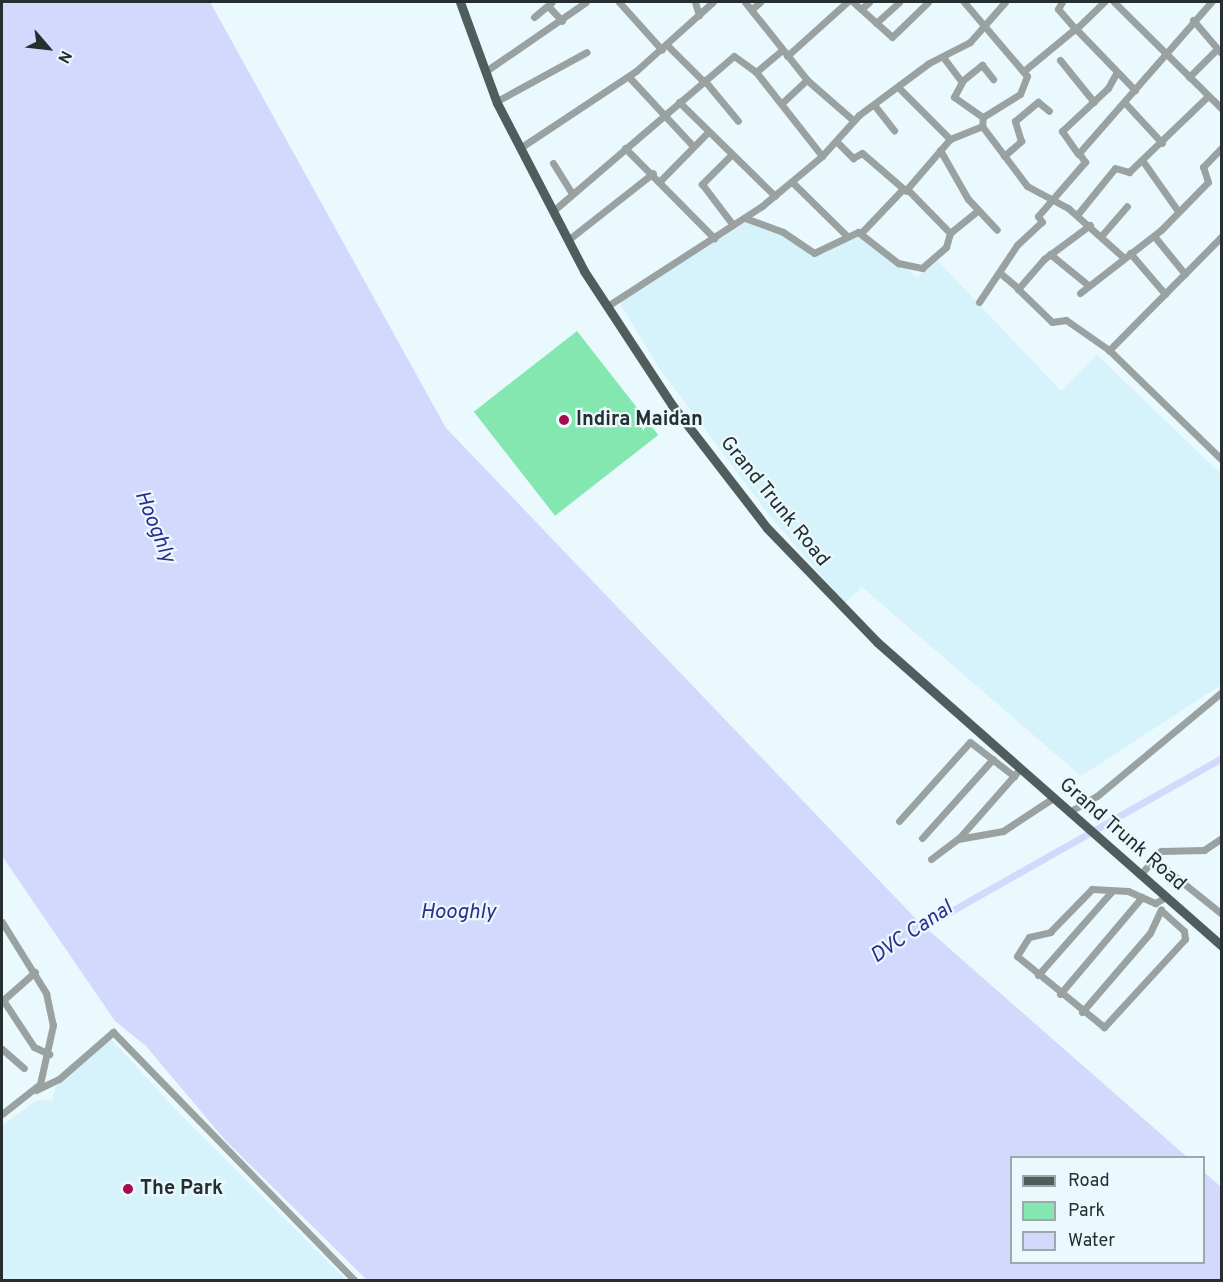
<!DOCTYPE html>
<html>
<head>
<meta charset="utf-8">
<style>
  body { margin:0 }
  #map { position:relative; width:1223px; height:1282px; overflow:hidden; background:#eaf9fd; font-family:Overpass,sans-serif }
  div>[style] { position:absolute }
  .built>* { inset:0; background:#d6f2fa }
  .green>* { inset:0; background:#84e7af; transform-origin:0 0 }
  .water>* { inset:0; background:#d2d9fd }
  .canal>* { height:7px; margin:-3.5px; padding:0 3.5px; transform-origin:3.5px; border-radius:3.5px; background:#d2d9fd }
  .minor>* { height:7px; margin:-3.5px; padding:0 3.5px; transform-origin:3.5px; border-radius:3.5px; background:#9aa2a1 }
  .major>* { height:9px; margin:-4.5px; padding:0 4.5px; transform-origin:4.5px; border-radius:4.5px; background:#4f5d5c }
  .dots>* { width:16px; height:16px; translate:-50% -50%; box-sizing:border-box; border:3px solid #eaf9fd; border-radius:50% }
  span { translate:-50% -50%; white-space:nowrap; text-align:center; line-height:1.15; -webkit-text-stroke:4.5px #eaf9fd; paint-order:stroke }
  .poi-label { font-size:20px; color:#262e30; font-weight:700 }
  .left { translate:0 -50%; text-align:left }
  .street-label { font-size:20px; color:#262e30 }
  .water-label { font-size:21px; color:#2e2d8d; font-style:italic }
  .frame { position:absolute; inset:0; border:3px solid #262e30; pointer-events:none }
  .legend { position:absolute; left:1010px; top:1156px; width:195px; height:108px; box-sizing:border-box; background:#eaf9fd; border:2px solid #9ca8ab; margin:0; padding:8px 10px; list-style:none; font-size:18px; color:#262e30 }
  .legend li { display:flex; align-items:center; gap:12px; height:30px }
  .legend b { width:30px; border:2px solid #9ca8ab }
  .north { position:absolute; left:18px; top:18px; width:60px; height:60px; -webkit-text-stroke:4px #eaf9fd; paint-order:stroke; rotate:118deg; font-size:16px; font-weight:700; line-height:24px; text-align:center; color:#262e30 }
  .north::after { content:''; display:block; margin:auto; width:21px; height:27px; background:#262e30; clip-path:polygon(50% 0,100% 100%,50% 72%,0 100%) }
</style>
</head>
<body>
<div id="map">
  <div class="built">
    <div style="clip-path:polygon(750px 220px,785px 233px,805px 252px,824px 254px,861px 228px,917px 277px,938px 261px,1061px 391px,1097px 355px,1221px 474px,1221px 685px,1081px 776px,862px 587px,845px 603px,769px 515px,659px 368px,619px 302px)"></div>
    <div style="clip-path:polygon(109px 1037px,177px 1111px,346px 1280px,2px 1280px,2px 1126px,37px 1100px,52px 1101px,56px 1086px)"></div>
  </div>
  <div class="green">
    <div style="left:577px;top:331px;width:132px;height:131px;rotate:52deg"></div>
  </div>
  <div class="water">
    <div style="clip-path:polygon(2px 2px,210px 2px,446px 428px,917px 920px,1187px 1157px,1012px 1158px,1012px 1262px,1204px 1262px,1204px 1172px,1221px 1187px,1221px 1280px,367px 1280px,225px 1140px,146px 1046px,115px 1021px,2px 856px)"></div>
  </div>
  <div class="canal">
    <div style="left:916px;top:931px;width:352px;rotate:-29.5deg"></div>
  </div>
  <div class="minor">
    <div style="left:619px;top:2px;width:64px;rotate:48.1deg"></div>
    <div style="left:695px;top:2px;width:14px;rotate:73deg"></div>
    <div style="left:745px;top:2px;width:100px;rotate:51.5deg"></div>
    <div style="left:807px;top:80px;width:61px;rotate:41deg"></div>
    <div style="left:853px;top:2px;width:52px;rotate:41.9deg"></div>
    <div style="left:892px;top:37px;width:50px;rotate:-44.2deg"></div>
    <div style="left:964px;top:2px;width:97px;rotate:49.6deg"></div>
    <div style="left:1027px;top:76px;width:19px;rotate:111deg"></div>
    <div style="left:1020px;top:94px;width:44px;rotate:148.1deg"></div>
    <div style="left:983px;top:117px;width:9px;rotate:96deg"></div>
    <div style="left:1062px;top:2px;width:8px;rotate:120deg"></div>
    <div style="left:1058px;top:9px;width:28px;rotate:49deg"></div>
    <div style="left:1104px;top:2px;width:39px;rotate:136deg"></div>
    <div style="left:1076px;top:29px;width:85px;rotate:46deg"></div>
    <div style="left:1114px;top:2px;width:152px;rotate:44.7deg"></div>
    <div style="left:549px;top:7px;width:19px;rotate:47deg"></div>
    <div style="left:752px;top:9px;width:11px;rotate:-41deg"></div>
    <div style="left:861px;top:9px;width:11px;rotate:-41deg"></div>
    <div style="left:534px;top:17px;width:23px;rotate:-40deg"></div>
    <div style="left:1193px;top:20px;width:45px;rotate:49.5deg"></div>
    <div style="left:876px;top:23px;width:31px;rotate:-42deg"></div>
    <div style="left:667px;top:45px;width:51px;rotate:45deg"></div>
    <div style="left:787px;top:56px;width:81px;rotate:-42deg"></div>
    <div style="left:943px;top:57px;width:31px;rotate:53deg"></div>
    <div style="left:962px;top:82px;width:17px;rotate:118deg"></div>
    <div style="left:954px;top:97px;width:35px;rotate:35deg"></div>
    <div style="left:1060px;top:60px;width:54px;rotate:51deg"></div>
    <div style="left:1025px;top:70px;width:66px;rotate:-39.5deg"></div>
    <div style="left:486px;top:71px;width:121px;rotate:-34.6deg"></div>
    <div style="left:756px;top:72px;width:34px;rotate:-40deg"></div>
    <div style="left:629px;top:77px;width:94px;rotate:47.2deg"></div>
    <div style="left:1189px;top:77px;width:40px;rotate:-45deg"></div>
    <div style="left:704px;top:80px;width:53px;rotate:50.3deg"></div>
    <div style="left:962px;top:81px;width:26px;rotate:-39deg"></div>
    <div style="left:982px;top:65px;width:18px;rotate:52deg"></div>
    <div style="left:900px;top:89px;width:71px;rotate:45deg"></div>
    <div style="left:497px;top:101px;width:102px;rotate:-28.6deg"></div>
    <div style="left:679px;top:102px;width:134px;rotate:44.4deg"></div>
    <div style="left:782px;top:103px;width:34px;rotate:-43deg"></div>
    <div style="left:1126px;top:104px;width:53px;rotate:47.3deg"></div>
    <div style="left:875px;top:106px;width:31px;rotate:52deg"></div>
    <div style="left:837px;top:142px;width:23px;rotate:45deg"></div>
    <div style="left:853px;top:158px;width:10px;rotate:-29deg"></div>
    <div style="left:862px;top:153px;width:58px;rotate:40.8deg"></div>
    <div style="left:520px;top:148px;width:139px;rotate:-33.6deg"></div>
    <div style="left:636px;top:71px;width:103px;rotate:-41.9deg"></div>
    <div style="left:625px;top:148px;width:127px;rotate:45.3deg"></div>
    <div style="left:940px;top:150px;width:56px;rotate:60.3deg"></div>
    <div style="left:968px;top:199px;width:42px;rotate:46.9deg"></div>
    <div style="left:1078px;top:154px;width:28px;rotate:-125deg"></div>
    <div style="left:1062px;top:131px;width:63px;rotate:-43.1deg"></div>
    <div style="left:1108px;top:88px;width:18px;rotate:-61deg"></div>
    <div style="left:730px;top:156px;width:40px;rotate:135deg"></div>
    <div style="left:702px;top:184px;width:51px;rotate:52.9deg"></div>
    <div style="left:1004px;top:156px;width:23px;rotate:-41deg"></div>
    <div style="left:1021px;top:141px;width:21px;rotate:-107deg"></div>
    <div style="left:1015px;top:121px;width:30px;rotate:-40deg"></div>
    <div style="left:1038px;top:102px;width:14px;rotate:39deg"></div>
    <div style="left:1142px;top:160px;width:62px;rotate:54.8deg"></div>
    <div style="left:553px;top:163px;width:36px;rotate:58deg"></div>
    <div style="left:661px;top:180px;width:66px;rotate:-45.6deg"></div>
    <div style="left:792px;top:182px;width:76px;rotate:44.5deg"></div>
    <div style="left:553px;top:211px;width:238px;rotate:-40.6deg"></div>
    <div style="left:734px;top:56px;width:27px;rotate:36deg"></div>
    <div style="left:756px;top:72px;width:107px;rotate:51.8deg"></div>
    <div style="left:1077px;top:215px;width:60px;rotate:-51deg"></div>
    <div style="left:1115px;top:168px;width:15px;rotate:16deg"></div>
    <div style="left:1129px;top:172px;width:110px;rotate:-43.9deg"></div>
    <div style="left:745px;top:218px;width:40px;rotate:20.2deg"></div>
    <div style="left:783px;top:232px;width:37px;rotate:34deg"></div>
    <div style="left:814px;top:253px;width:49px;rotate:-25.5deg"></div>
    <div style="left:858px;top:232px;width:51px;rotate:37.8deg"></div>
    <div style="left:898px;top:263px;width:25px;rotate:12deg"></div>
    <div style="left:922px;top:268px;width:32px;rotate:-41deg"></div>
    <div style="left:946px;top:247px;width:15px;rotate:-74deg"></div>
    <div style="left:950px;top:233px;width:62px;rotate:-134.3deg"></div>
    <div style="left:907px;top:189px;width:66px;rotate:-49.3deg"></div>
    <div style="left:950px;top:139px;width:35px;rotate:-22deg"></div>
    <div style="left:982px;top:126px;width:75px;rotate:53.1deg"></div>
    <div style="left:1027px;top:186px;width:47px;rotate:28.2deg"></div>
    <div style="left:1068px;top:208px;width:74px;rotate:41.7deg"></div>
    <div style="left:1090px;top:225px;width:57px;rotate:143.5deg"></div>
    <div style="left:1044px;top:259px;width:40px;rotate:131deg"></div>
    <div style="left:1018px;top:289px;width:47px;rotate:44.1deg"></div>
    <div style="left:1052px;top:322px;width:14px;rotate:-8deg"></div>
    <div style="left:1066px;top:320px;width:52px;rotate:34.9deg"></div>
    <div style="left:861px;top:233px;width:59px;rotate:-46.4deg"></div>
    <div style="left:950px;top:233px;width:35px;rotate:-39deg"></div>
    <div style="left:1102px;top:235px;width:38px;rotate:-49deg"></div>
    <div style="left:1154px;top:236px;width:49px;rotate:50.8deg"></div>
    <div style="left:1222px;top:236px;width:161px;rotate:134.7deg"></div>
    <div style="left:1109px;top:350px;width:158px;rotate:44.2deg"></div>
    <div style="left:568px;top:240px;width:108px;rotate:-38.2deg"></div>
    <div style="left:1130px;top:253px;width:54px;rotate:49.5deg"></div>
    <div style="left:1050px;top:254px;width:49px;rotate:39.2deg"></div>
    <div style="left:1000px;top:273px;width:23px;rotate:40deg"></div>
    <div style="left:1080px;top:293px;width:103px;rotate:-37.9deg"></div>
    <div style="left:1161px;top:230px;width:67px;rotate:-45.6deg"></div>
    <div style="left:1208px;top:182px;width:16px;rotate:-108deg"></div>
    <div style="left:1203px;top:167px;width:28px;rotate:-46deg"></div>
    <div style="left:979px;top:302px;width:69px;rotate:-56.3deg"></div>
    <div style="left:1017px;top:245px;width:34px;rotate:-43deg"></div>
    <div style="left:1042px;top:222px;width:7px;rotate:-124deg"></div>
    <div style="left:1038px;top:216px;width:72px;rotate:-49deg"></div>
    <div style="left:1085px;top:162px;width:11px;rotate:-124deg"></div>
    <div style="left:1079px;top:153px;width:201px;rotate:-48.8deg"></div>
    <div style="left:609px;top:305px;width:182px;rotate:-32.9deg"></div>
    <div style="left:762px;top:206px;width:78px;rotate:-39.8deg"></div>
    <div style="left:822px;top:156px;width:55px;rotate:-47.9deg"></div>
    <div style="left:859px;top:115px;width:87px;rotate:-36.6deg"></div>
    <div style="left:929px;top:63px;width:46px;rotate:-27.1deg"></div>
    <div style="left:970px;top:42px;width:53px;rotate:-48.8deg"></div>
    <div style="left:1069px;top:812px;width:32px;rotate:-30deg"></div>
    <div style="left:1097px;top:796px;width:163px;rotate:-39.8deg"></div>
    <div style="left:899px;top:821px;width:106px;rotate:-48.1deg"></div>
    <div style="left:970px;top:742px;width:56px;rotate:37.7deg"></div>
    <div style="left:922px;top:838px;width:106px;rotate:-48.1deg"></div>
    <div style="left:958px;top:839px;width:46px;rotate:-10.1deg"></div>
    <div style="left:1003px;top:831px;width:60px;rotate:-33.4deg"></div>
    <div style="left:1152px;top:858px;width:90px;rotate:38.7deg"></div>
    <div style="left:931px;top:859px;width:36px;rotate:-37deg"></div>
    <div style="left:960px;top:837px;width:89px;rotate:-48.6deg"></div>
    <div style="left:1140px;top:875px;width:32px;rotate:-49deg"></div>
    <div style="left:1161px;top:851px;width:43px;rotate:-1.3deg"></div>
    <div style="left:1204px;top:850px;width:22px;rotate:-34deg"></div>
    <div style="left:1163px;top:912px;width:28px;rotate:42deg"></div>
    <div style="left:1184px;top:931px;width:8px;rotate:83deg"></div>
    <div style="left:1185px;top:939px;width:120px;rotate:132.6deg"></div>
    <div style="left:1104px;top:1027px;width:112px;rotate:-140.8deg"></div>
    <div style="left:1017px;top:956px;width:22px;rotate:-58deg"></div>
    <div style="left:1029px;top:937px;width:22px;rotate:-13deg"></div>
    <div style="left:1050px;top:932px;width:60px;rotate:-45.7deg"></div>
    <div style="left:1092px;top:889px;width:36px;rotate:3deg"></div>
    <div style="left:1128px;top:891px;width:30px;rotate:24deg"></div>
    <div style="left:1155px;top:903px;width:13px;rotate:-29deg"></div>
    <div style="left:2px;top:922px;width:84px;rotate:58.2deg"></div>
    <div style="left:46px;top:993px;width:33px;rotate:78deg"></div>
    <div style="left:53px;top:1025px;width:60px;rotate:102.4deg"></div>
    <div style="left:40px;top:1084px;width:48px;rotate:141.7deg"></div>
    <div style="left:1038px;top:975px;width:112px;rotate:-48.6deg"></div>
    <div style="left:1060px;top:994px;width:127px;rotate:-49.8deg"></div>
    <div style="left:3px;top:1000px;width:56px;rotate:56.6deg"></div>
    <div style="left:34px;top:1047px;width:17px;rotate:25deg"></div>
    <div style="left:2px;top:1001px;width:44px;rotate:-41.3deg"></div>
    <div style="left:1082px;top:1012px;width:104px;rotate:-49.3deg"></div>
    <div style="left:1150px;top:933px;width:26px;rotate:-65deg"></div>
    <div style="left:2px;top:1049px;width:29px;rotate:41deg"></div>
    <div style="left:36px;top:1090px;width:25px;rotate:-26deg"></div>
    <div style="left:59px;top:1079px;width:72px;rotate:-41deg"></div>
    <div style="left:113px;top:1032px;width:346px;rotate:45.8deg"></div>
  </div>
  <div class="major">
    <div style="left:460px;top:2px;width:108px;rotate:69.9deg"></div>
    <div style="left:497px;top:103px;width:189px;rotate:62.6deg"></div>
    <div style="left:584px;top:271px;width:160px;rotate:56.7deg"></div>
    <div style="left:672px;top:405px;width:155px;rotate:52.3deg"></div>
    <div style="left:767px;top:528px;width:158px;rotate:46deg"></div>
    <div style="left:877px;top:642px;width:460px;rotate:41.4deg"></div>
  </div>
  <div class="dots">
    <div style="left:564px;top:420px;background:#a30e4c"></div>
    <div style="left:128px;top:1189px;background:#a30e4c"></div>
  </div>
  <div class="poi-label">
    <span class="left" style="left:576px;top:420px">Indira Maidan</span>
    <span class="left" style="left:140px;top:1189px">The Park</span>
  </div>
  <div class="street-label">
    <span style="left:774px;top:502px;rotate:51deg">Grand Trunk Road</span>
    <span style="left:1122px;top:835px;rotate:41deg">Grand Trunk Road</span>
  </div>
  <div class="water-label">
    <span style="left:154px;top:527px;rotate:68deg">Hooghly</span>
    <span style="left:458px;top:913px">Hooghly</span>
    <span style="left:912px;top:933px;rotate:-34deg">DVC Canal</span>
  </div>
  <div class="frame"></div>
  <ul class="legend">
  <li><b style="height:8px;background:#4f5d5c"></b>Road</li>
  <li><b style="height:16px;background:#84e7af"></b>Park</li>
  <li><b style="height:16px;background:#d2d9fd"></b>Water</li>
  </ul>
  <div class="north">N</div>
</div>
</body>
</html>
